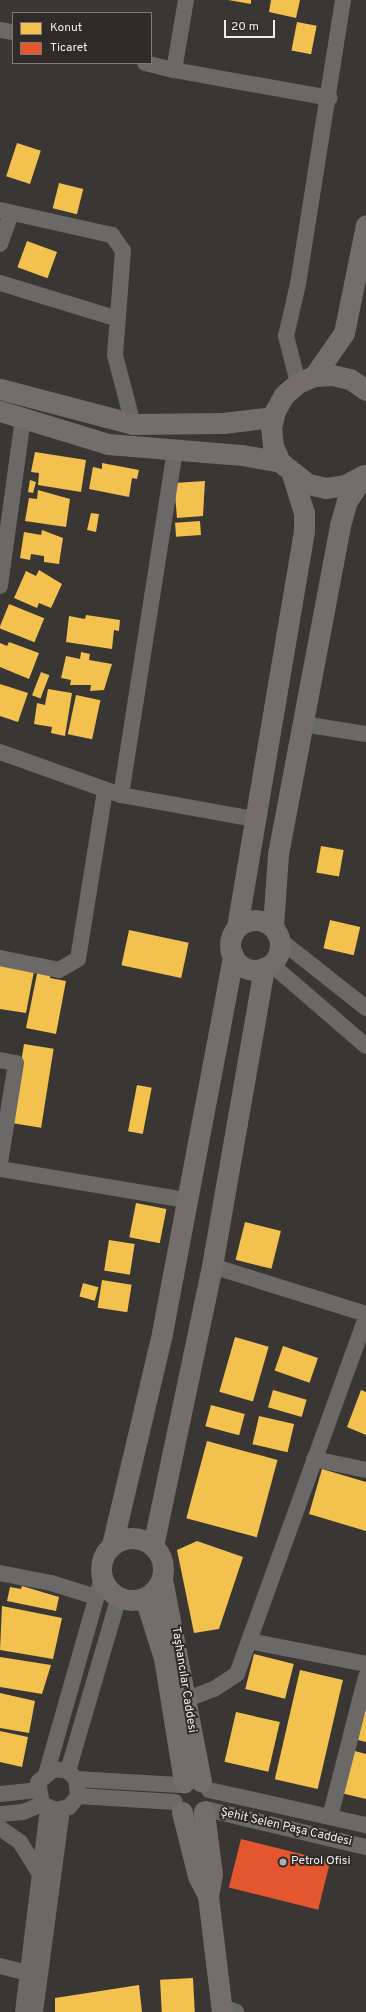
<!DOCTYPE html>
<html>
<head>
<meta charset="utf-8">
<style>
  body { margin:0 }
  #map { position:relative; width:366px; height:2012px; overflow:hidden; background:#393634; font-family:Overpass,sans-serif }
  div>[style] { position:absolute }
  .homes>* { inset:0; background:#f2c14e; transform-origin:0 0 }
  .shops>* { inset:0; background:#e4572e; transform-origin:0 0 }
  .minor>* { height:16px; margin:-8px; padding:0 8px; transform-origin:8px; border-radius:8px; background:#6b6968 }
  .major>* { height:21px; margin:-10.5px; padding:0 10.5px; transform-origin:10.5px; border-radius:10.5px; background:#756c6c }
  .major>.ring { margin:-10.5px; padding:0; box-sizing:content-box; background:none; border:21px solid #756c6c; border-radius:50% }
  .dots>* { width:11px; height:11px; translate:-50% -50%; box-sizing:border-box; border:2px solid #302b29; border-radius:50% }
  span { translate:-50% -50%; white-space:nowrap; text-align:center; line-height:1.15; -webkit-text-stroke:4px #302b29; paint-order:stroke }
  .street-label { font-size:12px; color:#f0edec }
  .poi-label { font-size:12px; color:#f0edec }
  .left { translate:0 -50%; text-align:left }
  .legend { position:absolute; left:12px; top:12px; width:140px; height:52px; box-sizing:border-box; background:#302b29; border:1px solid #7d7977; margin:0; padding:5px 7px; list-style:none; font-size:12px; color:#f0edec }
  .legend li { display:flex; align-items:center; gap:8px; height:20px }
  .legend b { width:20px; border:1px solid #7d7977 }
  .scale { position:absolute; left:224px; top:20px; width:51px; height:18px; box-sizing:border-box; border:2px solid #f0edec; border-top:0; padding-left:5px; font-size:12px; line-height:14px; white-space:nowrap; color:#f0edec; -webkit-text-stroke:3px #302b29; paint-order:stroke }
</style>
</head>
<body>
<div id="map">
  <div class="homes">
    <div style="clip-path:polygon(228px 0,251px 0,251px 4px)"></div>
    <div style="clip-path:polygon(271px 0,300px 0,296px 18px,269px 12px)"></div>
    <div style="left:297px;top:22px;width:20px;height:29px;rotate:11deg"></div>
    <div style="left:17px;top:143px;width:25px;height:35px;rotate:18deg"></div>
    <div style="left:59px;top:183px;width:25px;height:26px;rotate:14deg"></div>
    <div style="left:27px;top:241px;width:32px;height:28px;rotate:20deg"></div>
    <div style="clip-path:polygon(35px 452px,86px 460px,81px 492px,38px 485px,39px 473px,31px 472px)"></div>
    <div style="clip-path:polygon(102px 463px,139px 470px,137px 479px,132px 478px,129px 497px,89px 489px,93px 467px,102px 469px)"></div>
    <div style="clip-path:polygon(30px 480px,36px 482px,33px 493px,28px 492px)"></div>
    <div style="clip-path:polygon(205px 481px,203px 516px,177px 518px,174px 483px)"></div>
    <div style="clip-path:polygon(38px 490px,70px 499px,66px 527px,25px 521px,29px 498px,37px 499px)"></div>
    <div style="clip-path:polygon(91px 513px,99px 514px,96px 532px,87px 530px)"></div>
    <div style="left:200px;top:521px;width:14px;height:25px;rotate:86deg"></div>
    <div style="clip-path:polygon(42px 530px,63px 538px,59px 564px,44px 562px,44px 556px,31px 554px,30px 560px,20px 558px,24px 532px,41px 535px)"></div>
    <div style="clip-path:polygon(39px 570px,62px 584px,51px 608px,39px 603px,37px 608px,14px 598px,26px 571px,36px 576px)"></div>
    <div style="left:9px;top:604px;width:38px;height:26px;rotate:22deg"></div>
    <div style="clip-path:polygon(86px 615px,120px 620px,119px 631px,114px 630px,112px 649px,66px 642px,69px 616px,85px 619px)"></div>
    <div style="clip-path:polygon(9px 642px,39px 653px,29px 679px,0 667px,0 643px,7px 646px)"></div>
    <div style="clip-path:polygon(81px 652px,90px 654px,89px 660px,112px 664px,104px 690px,90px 691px,91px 685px,70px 685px,71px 680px,61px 678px,66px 656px,80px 659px)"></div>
    <div style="left:41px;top:672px;width:9px;height:25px;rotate:21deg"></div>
    <div style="clip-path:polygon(0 684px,28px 693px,18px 722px,0 716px)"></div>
    <div style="clip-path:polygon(48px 689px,72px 693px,65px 736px,51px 733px,52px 727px,34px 724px,37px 703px,45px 705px)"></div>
    <div style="left:76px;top:695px;width:25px;height:40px;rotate:12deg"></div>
    <div style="left:321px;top:846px;width:23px;height:27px;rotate:10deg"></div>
    <div style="left:330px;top:920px;width:31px;height:29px;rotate:13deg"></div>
    <div style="left:129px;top:930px;width:61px;height:36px;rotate:12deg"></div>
    <div style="clip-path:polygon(0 964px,34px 971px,26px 1013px,0 1009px)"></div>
    <div style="clip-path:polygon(38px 969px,51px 971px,50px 978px,66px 981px,56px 1034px,26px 1028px)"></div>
    <div style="left:24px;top:1044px;width:30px;height:80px;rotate:9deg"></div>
    <div style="left:137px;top:1085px;width:15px;height:47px;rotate:11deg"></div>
    <div style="left:136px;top:1203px;width:31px;height:35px;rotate:11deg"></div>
    <div style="left:245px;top:1222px;width:37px;height:39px;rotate:14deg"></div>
    <div style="left:109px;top:1240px;width:26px;height:31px;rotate:9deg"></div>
    <div style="left:102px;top:1280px;width:30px;height:28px;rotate:9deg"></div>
    <div style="left:83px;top:1283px;width:16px;height:14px;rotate:15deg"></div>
    <div style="left:235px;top:1337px;width:35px;height:57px;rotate:16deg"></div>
    <div style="left:283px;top:1346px;width:37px;height:26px;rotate:19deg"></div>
    <div style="left:273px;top:1390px;width:35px;height:18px;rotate:16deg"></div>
    <div style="clip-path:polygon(361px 1390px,366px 1392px,366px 1435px,347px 1427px)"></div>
    <div style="left:211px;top:1405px;width:35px;height:22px;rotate:15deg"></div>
    <div style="left:259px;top:1416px;width:36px;height:29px;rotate:13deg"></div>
    <div style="left:207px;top:1441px;width:73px;height:80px;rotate:15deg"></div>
    <div style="clip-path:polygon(322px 1469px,366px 1482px,366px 1531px,309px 1514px)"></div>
    <div style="clip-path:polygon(197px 1541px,243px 1557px,219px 1629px,194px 1633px,177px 1550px)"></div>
    <div style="clip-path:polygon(22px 1586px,59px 1597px,56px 1611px,7px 1601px,10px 1587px,21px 1589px)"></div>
    <div style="clip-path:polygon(2px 1606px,62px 1618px,53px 1659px,0 1650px)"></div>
    <div style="left:254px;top:1654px;width:41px;height:36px;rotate:14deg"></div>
    <div style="clip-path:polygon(0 1657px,51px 1665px,42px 1694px,0 1687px)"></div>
    <div style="left:300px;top:1670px;width:44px;height:112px;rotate:13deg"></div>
    <div style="clip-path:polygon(0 1693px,35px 1701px,29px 1733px,0 1728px)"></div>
    <div style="clip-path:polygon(366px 1703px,366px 1742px,358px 1740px)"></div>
    <div style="left:236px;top:1712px;width:45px;height:51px;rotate:13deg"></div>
    <div style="clip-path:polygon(0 1731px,28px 1737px,22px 1767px,0 1762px)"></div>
    <div style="clip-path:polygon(351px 1750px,366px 1754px,366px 1799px,341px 1793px)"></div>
    <div style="left:193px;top:1978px;width:34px;height:33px;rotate:87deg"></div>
    <div style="clip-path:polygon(139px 1985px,142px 2012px,55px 2012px,55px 1998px)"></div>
  </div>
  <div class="shops">
    <div style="left:241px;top:1839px;width:92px;height:50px;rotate:14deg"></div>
  </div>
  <div class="minor">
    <div style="left:186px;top:0;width:71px;rotate:99.7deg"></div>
    <div style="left:174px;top:70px;width:158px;rotate:10.2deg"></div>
    <div style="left:0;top:30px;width:13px;rotate:9deg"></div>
    <div style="left:145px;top:63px;width:30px;rotate:14deg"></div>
    <div style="left:0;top:210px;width:115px;rotate:12.6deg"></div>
    <div style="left:112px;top:235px;width:19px;rotate:55deg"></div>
    <div style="left:123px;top:251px;width:104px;rotate:94.4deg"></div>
    <div style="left:115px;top:355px;width:71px;rotate:75.4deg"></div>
    <div style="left:0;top:244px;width:32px;rotate:-70deg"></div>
    <div style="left:0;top:283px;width:123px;rotate:17deg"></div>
    <div style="left:298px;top:383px;width:49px;rotate:-104.3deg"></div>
    <div style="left:286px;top:336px;width:53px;rotate:-77deg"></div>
    <div style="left:298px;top:284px;width:288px;rotate:-81deg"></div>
    <div style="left:0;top:586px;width:169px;rotate:-82.2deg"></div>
    <div style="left:303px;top:724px;width:64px;rotate:9deg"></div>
    <div style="left:0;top:752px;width:128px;rotate:19.6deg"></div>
    <div style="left:121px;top:795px;width:136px;rotate:10.2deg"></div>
    <div style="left:121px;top:795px;width:348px;rotate:-81.1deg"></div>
    <div style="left:280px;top:940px;width:110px;rotate:38.3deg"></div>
    <div style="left:0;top:958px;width:60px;rotate:11.5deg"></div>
    <div style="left:59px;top:970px;width:22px;rotate:-30deg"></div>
    <div style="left:78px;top:959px;width:171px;rotate:-80.9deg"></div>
    <div style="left:271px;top:964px;width:125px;rotate:40.8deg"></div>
    <div style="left:0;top:1060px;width:16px;rotate:11deg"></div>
    <div style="left:16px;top:1063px;width:101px;rotate:99.1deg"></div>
    <div style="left:0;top:1169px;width:189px;rotate:9.5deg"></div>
    <div style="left:212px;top:1266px;width:161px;rotate:17.3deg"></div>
    <div style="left:314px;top:1459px;width:53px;rotate:11.9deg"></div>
    <div style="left:0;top:1573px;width:52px;rotate:11.1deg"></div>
    <div style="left:51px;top:1583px;width:47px;rotate:17.3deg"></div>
    <div style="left:249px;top:1641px;width:119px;rotate:11.1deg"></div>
    <div style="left:185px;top:1700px;width:31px;rotate:-21deg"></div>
    <div style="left:214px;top:1689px;width:27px;rotate:-33deg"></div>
    <div style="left:237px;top:1674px;width:380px;rotate:-70.1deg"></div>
    <div style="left:47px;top:1771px;width:201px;rotate:-74.1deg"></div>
    <div style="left:68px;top:1771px;width:181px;rotate:-73.7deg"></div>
    <div style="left:76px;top:1779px;width:17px;rotate:83deg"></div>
    <div style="left:78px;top:1796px;width:14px;rotate:129deg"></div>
    <div style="left:69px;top:1807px;width:14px;rotate:168deg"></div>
    <div style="left:55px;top:1810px;width:14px;rotate:-155deg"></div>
    <div style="left:42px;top:1804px;width:22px;rotate:-100deg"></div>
    <div style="left:38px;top:1782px;width:21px;rotate:-39deg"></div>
    <div style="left:54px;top:1769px;width:14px;rotate:8deg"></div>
    <div style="left:68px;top:1771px;width:11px;rotate:45deg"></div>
    <div style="left:76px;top:1779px;width:103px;rotate:3.3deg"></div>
    <div style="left:209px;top:1790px;width:161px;rotate:12.6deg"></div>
    <div style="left:0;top:1794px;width:37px;rotate:-6deg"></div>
    <div style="left:78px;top:1796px;width:97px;rotate:3.5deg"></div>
    <div style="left:206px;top:1809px;width:164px;rotate:13.4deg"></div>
    <div style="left:0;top:1814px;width:23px;rotate:-5deg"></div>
    <div style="left:23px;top:1812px;width:21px;rotate:-23deg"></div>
    <div style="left:330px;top:1817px;width:145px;rotate:-75.6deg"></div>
    <div style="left:0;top:1828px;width:24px;rotate:35deg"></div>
    <div style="left:20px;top:1842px;width:38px;rotate:58deg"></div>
    <div style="left:0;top:1966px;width:29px;rotate:14deg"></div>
    <div style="left:221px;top:2007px;width:16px;rotate:18deg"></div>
    <div style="left:23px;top:2012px;width:207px;rotate:-83deg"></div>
    <div style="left:35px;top:2012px;width:204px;rotate:-82.4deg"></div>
  </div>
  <div class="major">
    <div style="left:314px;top:376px;width:52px;rotate:-55.1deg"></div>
    <div style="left:344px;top:333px;width:110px;rotate:-78.5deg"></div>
    <div style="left:0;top:389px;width:138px;rotate:14.7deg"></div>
    <div style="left:133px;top:424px;width:90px;rotate:-0.6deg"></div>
    <div style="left:223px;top:423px;width:50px;rotate:-6.8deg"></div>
    <div style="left:0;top:411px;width:113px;rotate:17deg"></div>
    <div style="left:108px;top:444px;width:134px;rotate:4.7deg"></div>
    <div style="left:242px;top:455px;width:39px;rotate:10deg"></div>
    <div style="left:364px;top:475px;width:21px;rotate:152deg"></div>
    <div style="left:345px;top:485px;width:19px;rotate:171deg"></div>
    <div style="left:326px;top:488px;width:18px;rotate:-167deg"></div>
    <div style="left:308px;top:484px;width:36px;rotate:-142deg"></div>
    <div style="left:280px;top:462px;width:17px;rotate:-114deg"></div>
    <div style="left:273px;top:446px;width:18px;rotate:-96deg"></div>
    <div style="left:271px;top:428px;width:17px;rotate:-77deg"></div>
    <div style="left:275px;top:411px;width:18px;rotate:-61deg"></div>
    <div style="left:284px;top:395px;width:18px;rotate:-41deg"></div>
    <div style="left:298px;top:383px;width:17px;rotate:-24deg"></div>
    <div style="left:314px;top:376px;width:18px;rotate:-3deg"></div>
    <div style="left:332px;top:375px;width:18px;rotate:13deg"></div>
    <div style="left:350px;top:379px;width:19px;rotate:35deg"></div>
    <div class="ring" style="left:230px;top:920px;width:29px;height:29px"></div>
    <div style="left:273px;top:926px;width:72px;rotate:-86deg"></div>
    <div style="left:278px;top:854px;width:335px;rotate:-79.3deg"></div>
    <div style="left:340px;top:525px;width:25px;rotate:-74deg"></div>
    <div style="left:347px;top:501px;width:30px;rotate:-57deg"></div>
    <div style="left:237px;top:927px;width:402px;rotate:-80.4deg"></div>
    <div style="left:304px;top:531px;width:18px;rotate:-90deg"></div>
    <div style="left:304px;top:513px;width:39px;rotate:-107deg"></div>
    <div class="ring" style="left:101px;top:1538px;width:41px;height:41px"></div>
    <div style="left:112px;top:1545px;width:218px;rotate:-76.7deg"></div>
    <div style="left:162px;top:1333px;width:384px;rotate:-79.3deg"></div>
    <div style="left:153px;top:1546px;width:286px;rotate:-78.1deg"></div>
    <div style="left:212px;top:1266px;width:303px;rotate:-80.1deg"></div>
    <div style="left:162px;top:1579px;width:206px;rotate:79.1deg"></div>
    <div style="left:145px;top:1598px;width:63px;rotate:72.4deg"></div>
    <div style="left:164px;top:1658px;width:126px;rotate:80.8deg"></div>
    <div style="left:182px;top:1812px;width:66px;rotate:76deg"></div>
    <div style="left:198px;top:1876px;width:22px;rotate:63deg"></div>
    <div style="left:208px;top:1896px;width:22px;rotate:-80deg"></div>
    <div style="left:212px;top:1874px;width:63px;rotate:-97.4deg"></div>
    <div style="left:208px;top:1896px;width:117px;rotate:83.1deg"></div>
  </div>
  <div class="dots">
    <div style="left:283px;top:1862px;background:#b0adac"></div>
  </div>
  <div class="street-label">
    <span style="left:183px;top:1680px;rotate:81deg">Taşhancılar Caddesi</span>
    <span style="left:286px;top:1828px;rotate:13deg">Şehit Selen Paşa Caddesi</span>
  </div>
  <div class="poi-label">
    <span class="left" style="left:291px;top:1862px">Petrol Ofisi</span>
  </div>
  <ul class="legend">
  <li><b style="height:11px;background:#f2c14e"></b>Konut</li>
  <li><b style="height:11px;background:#e4572e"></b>Ticaret</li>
  </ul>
  <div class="scale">20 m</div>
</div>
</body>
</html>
